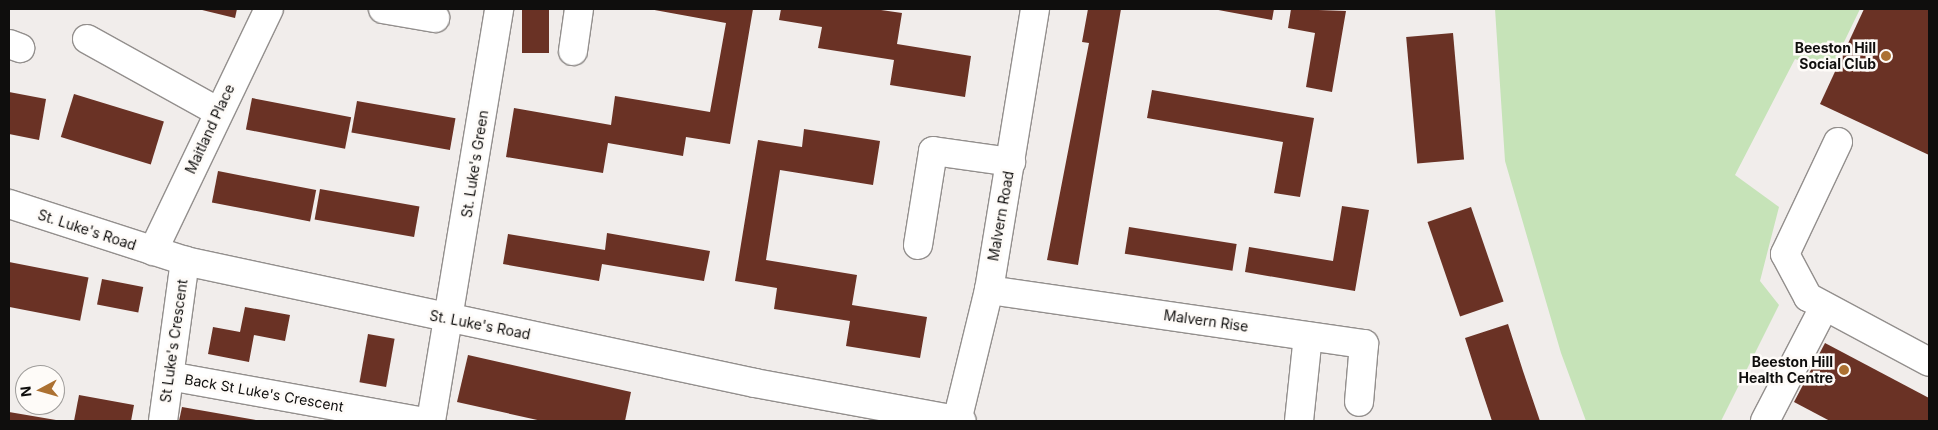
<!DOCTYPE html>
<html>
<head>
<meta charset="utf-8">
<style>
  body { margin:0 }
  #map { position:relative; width:1938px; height:430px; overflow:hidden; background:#f1edeb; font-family:Inter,sans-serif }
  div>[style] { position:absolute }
  .green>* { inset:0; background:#c6e3b8 }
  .building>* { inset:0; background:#6a3225; transform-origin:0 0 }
  .roads { filter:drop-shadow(1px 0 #938f8d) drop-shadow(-1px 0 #938f8d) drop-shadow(0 1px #938f8d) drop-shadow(0 -1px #938f8d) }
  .minor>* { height:28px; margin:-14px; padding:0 14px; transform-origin:14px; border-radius:14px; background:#fff }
  .dots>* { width:14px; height:14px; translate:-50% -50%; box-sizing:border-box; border:2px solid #fefbf8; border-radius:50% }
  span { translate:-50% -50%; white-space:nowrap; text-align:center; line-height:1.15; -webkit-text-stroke:5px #fefbf8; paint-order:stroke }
  .poi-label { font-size:14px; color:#0f0e0d; font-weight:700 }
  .right { translate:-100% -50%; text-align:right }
  .street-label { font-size:14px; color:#0f0e0d }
  .frame { position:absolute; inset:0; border:10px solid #0f0e0d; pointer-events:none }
  .north { position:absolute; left:15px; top:365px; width:50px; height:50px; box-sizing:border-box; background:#fefbf8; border:1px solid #9e9c9a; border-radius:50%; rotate:264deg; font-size:14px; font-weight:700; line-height:20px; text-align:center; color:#0f0e0d }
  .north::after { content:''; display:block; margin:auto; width:18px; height:22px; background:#ac7132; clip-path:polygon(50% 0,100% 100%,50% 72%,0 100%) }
</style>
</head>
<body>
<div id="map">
  <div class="green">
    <div style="clip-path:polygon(1495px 9px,1860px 9px,1830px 71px,1795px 59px,1735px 175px,1779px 207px,1760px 281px,1779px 305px,1721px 421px,1586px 421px,1561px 353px,1505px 161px)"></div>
  </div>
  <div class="building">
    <div style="clip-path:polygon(198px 9px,237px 9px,235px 18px)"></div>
    <div style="left:522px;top:9px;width:27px;height:44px"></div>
    <div style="clip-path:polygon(649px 9px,753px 9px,730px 144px,686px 137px,683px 156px,608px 143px,603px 173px,506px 157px,514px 108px,611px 125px,615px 96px,710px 112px,726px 23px)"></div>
    <div style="clip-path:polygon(781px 9px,874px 9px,902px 13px,897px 44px,971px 56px,965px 97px,890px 85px,894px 60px,818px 48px,822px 27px,779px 20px)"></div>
    <div style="clip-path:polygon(1088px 9px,1121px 9px,1078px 265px,1047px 260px,1089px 43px,1082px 42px)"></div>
    <div style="clip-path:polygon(1213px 9px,1274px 9px,1272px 20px)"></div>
    <div style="clip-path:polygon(1291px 9px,1346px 11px,1332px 92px,1306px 87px,1315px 33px,1288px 28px)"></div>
    <div style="clip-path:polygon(1864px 9px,1929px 9px,1929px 155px,1820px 104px)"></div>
    <div style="left:1453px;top:33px;width:127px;height:47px;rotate:85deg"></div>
    <div style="clip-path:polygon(1152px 90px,1314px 118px,1300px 197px,1274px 193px,1283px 142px,1147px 118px)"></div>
    <div style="clip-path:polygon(9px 92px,46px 99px,39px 140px,9px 134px)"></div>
    <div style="left:74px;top:94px;width:94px;height:45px;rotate:17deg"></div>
    <div style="left:252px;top:98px;width:101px;height:32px;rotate:11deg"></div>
    <div style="left:357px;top:101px;width:100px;height:32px;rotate:10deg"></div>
    <div style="clip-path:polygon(804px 129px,880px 141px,873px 185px,780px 170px,766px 260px,857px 275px,852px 305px,927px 317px,920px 358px,846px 346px,850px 321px,774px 309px,777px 288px,735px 281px,758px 140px,802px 147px)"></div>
    <div style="left:218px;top:171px;width:100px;height:32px;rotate:11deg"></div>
    <div style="left:320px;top:189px;width:101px;height:31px;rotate:10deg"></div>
    <div style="clip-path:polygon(1342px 206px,1369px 210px,1355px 291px,1245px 272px,1249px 247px,1333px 261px)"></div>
    <div style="left:1471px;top:207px;width:100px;height:46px;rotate:71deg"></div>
    <div style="left:1129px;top:227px;width:109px;height:27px;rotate:9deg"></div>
    <div style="clip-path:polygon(607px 233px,710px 251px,704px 281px,602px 264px,599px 281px,503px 264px,508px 234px,605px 250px)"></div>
    <div style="left:9px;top:262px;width:81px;height:44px;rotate:11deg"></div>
    <div style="left:102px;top:279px;width:42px;height:26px;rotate:11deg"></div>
    <div style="clip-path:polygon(245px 307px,290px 315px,285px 341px,254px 335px,249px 362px,208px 354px,213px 327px,240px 332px)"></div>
    <div style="clip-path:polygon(1508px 324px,1523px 371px,1540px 421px,1492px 421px,1480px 385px,1465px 338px)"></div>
    <div style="left:368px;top:334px;width:27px;height:49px;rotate:10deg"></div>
    <div style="clip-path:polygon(1825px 343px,1929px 398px,1929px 421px,1830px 421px,1794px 402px)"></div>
    <div style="clip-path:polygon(468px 355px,631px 392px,625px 421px,542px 421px,457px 402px)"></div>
    <div style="clip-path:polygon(79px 395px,134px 405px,131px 421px,74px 421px)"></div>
    <div style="clip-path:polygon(182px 407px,256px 420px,256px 421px,179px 421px)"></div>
    <div style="clip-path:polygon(9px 412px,56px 420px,56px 421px,9px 421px)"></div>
  </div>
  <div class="roads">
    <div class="minor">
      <div style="left:383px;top:9px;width:53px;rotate:9.8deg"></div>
      <div style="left:87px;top:39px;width:149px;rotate:29deg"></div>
      <div style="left:9px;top:44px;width:12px;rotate:20deg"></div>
      <div style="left:573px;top:51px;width:42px;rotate:-81.9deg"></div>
      <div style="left:1838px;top:142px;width:124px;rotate:115.3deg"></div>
      <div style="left:1785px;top:254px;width:49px;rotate:61.9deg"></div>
      <div style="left:1808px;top:297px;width:137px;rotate:28.2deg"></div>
      <div style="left:9px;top:204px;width:185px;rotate:17.9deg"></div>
      <div style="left:185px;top:261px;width:583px;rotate:12.08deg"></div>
      <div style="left:755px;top:383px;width:210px;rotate:10.4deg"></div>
      <div style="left:918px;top:245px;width:95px;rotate:-80.9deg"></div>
      <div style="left:933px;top:151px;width:79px;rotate:8deg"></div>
      <div style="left:153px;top:251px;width:268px;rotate:-64.4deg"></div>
      <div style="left:989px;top:290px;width:379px;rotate:8.2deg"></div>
      <div style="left:1364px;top:344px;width:58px;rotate:94.9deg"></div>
      <div style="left:169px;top:376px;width:254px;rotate:10.2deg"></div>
      <div style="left:163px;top:421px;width:162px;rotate:-82.2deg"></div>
      <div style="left:431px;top:421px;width:418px;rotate:-80.6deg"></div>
      <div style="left:957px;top:421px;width:135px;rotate:-76.3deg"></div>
      <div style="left:989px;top:290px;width:285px;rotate:-80.7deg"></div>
      <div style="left:1299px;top:421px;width:85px;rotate:-84deg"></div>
      <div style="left:1765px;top:421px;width:128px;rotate:-62.6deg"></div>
    </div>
  </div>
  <div class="dots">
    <div style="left:1886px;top:56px;background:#ac7132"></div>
    <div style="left:1844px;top:370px;background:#ac7132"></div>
  </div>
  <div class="poi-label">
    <span class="right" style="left:1876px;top:56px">Beeston Hill<br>Social Club</span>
    <span class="right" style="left:1833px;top:370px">Beeston Hill<br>Health Centre</span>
  </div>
  <div class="street-label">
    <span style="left:210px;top:129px;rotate:-65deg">Maitland Place</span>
    <span style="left:475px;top:164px;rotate:-81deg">St. Luke's Green</span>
    <span style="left:1001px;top:216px;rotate:-80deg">Malvern Road</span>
    <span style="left:87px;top:230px;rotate:18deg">St. Luke's Road</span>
    <span style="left:1206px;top:321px;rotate:8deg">Malvern Rise</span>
    <span style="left:480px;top:325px;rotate:11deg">St. Luke's Road</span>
    <span style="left:174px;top:341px;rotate:-82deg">St Luke's Crescent</span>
    <span style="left:264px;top:393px;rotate:10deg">Back St Luke's Crescent</span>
  </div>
  <div class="frame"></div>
  <div class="north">N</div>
</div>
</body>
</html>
